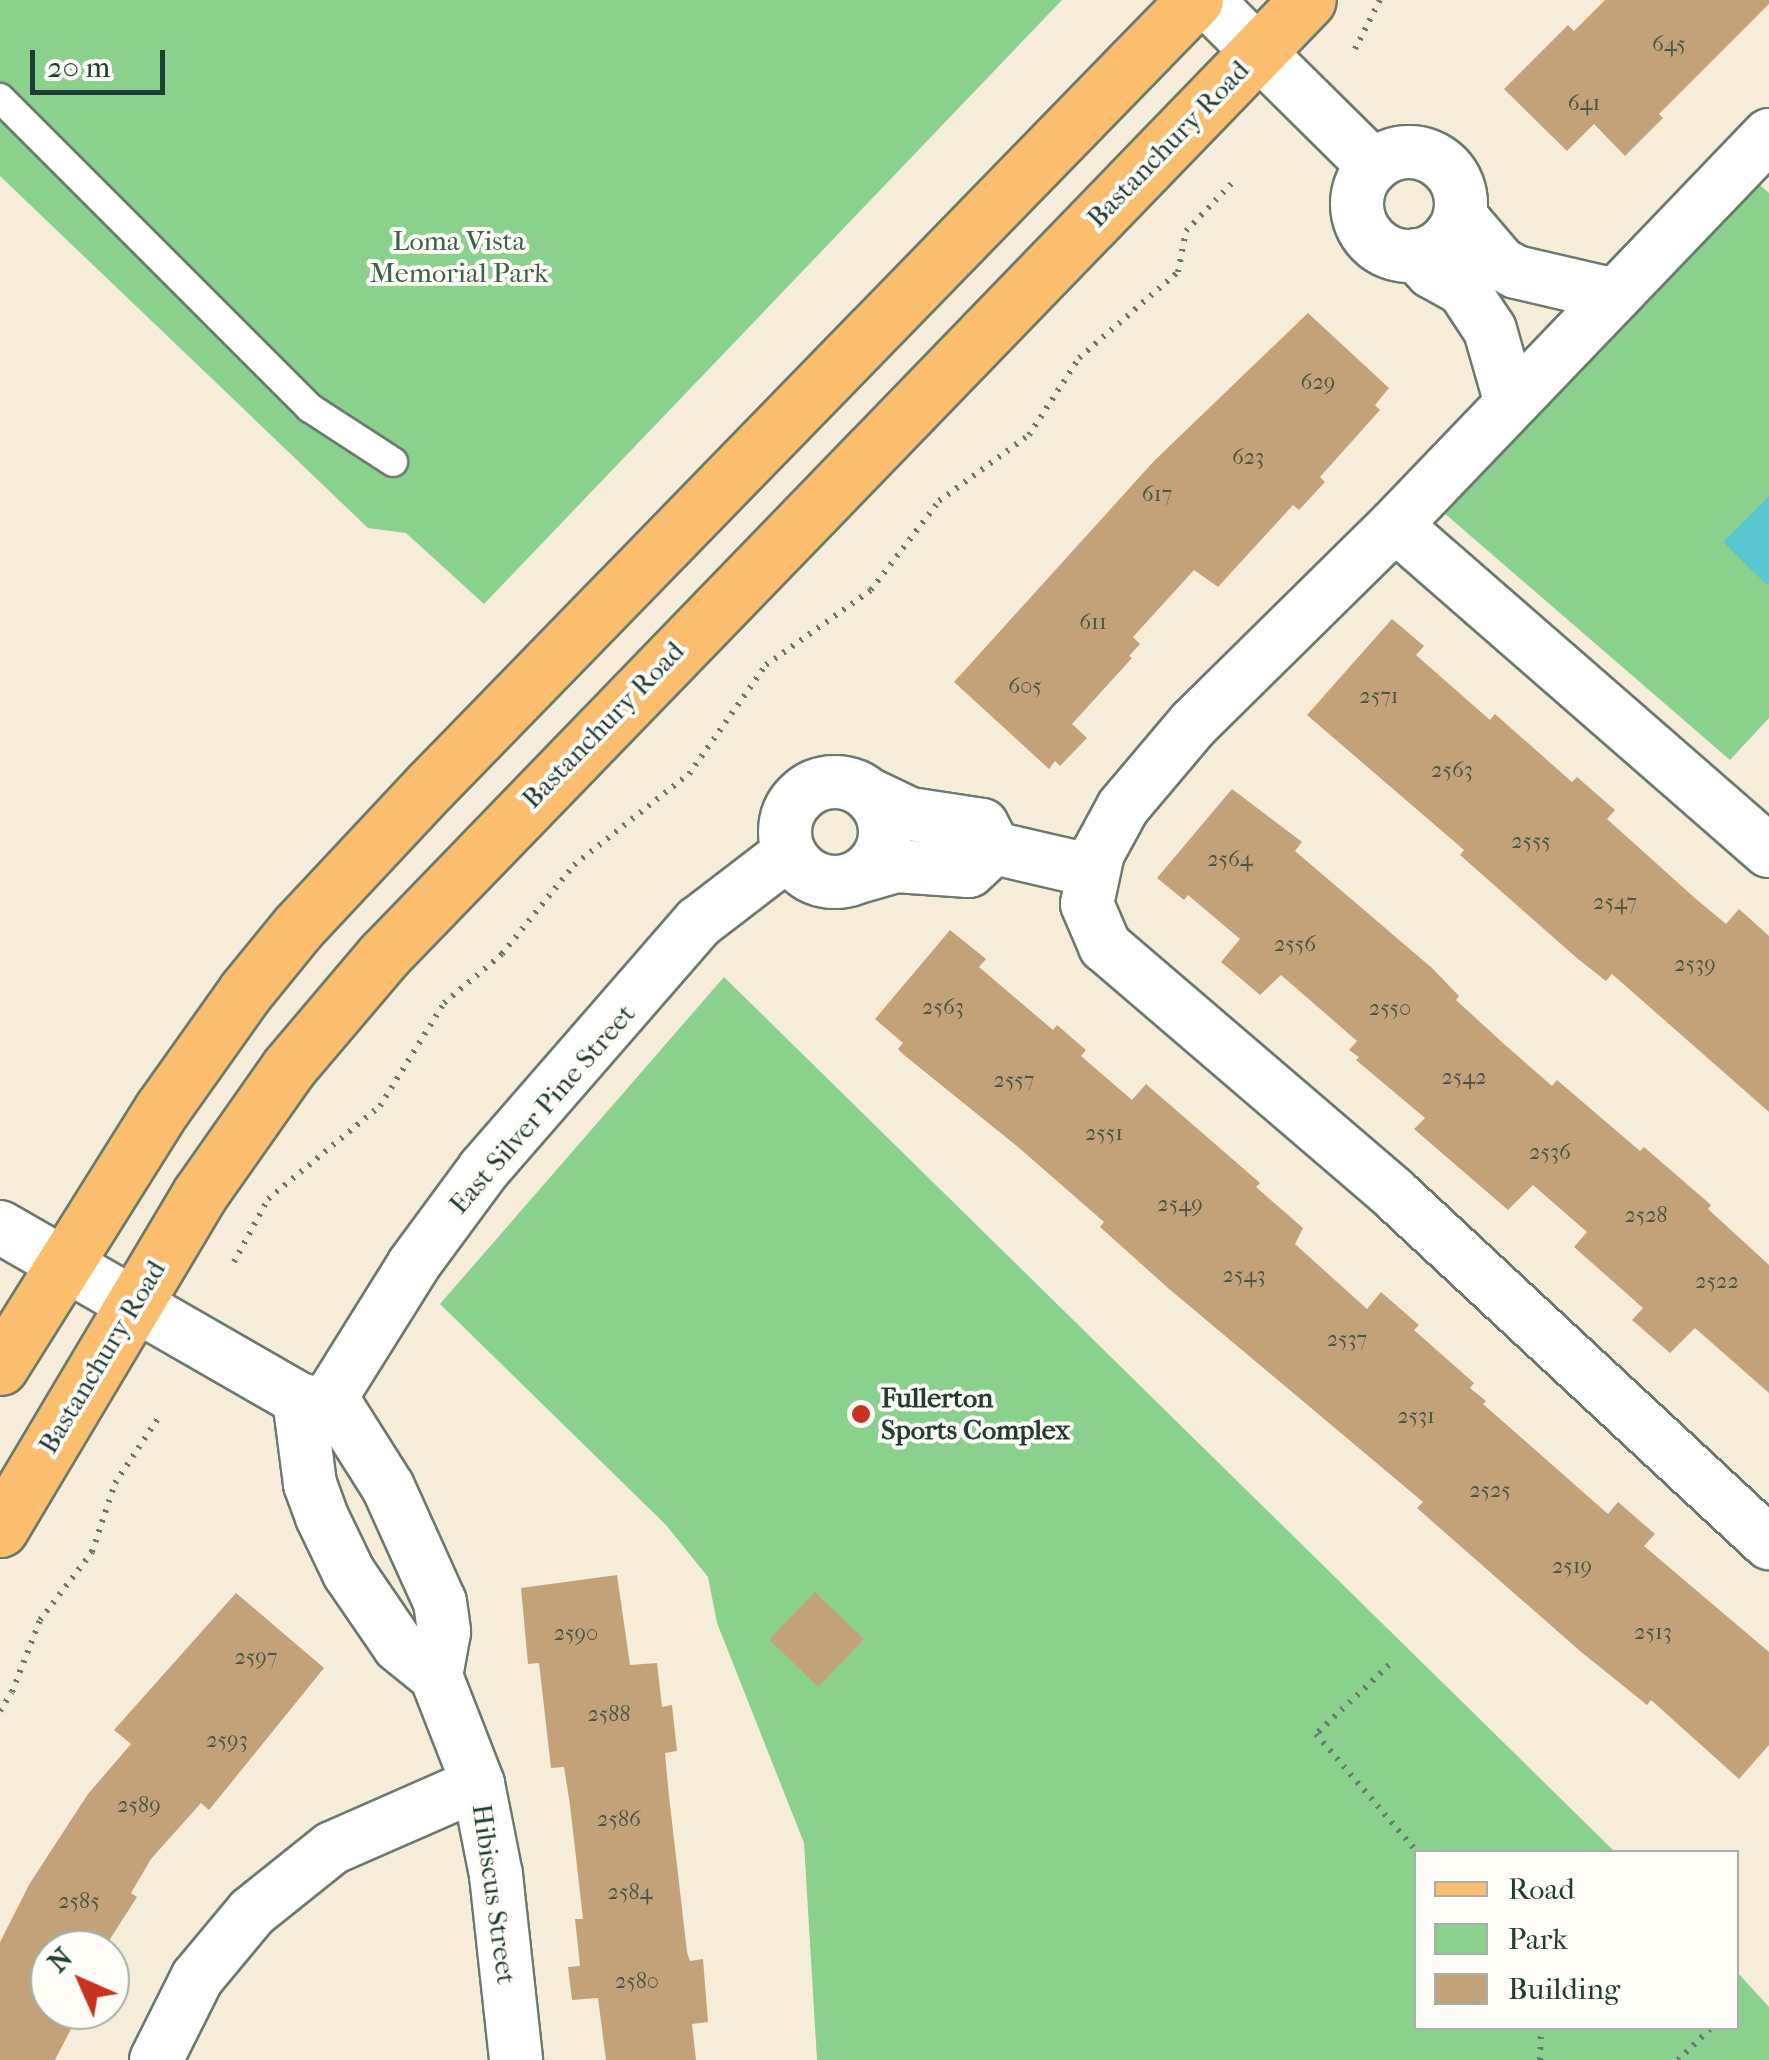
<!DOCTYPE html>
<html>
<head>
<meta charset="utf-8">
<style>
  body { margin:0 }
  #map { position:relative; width:1769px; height:2060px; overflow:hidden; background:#f5edda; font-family:"IM FELL French Canon",serif }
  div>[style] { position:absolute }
  .green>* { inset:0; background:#89d18d }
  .water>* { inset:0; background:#5ac6d1 }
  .building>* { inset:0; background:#c3a27a; transform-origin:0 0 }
  .path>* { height:6px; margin-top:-3px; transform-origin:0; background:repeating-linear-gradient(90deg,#6a7b6e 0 2.5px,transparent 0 10.5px) }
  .roads { filter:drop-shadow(2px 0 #6a7b6e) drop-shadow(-2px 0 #6a7b6e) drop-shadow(0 2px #6a7b6e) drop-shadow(0 -2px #6a7b6e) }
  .lane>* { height:28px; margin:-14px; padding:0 14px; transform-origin:14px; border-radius:14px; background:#fff }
  .street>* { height:52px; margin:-26px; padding:0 26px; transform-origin:26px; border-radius:26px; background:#fff }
  .street>.ring { margin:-26px; padding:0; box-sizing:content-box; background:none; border:52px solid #fff; border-radius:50% }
  .primary>* { height:55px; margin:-27.5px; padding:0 27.5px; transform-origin:27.5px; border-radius:27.5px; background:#fbbd6e }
  .dots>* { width:28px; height:28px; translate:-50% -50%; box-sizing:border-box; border:5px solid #fdfcf7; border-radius:50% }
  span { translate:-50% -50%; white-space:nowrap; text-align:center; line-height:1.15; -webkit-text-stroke:8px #fdfcf7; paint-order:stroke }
  .number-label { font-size:22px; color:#485646 }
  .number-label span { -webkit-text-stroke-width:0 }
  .street-label { font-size:28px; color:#1f3d34 }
  .park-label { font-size:28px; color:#3a624a }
  .poi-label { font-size:28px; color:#1f3d34; font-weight:700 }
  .left { translate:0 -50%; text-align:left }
  .legend { position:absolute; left:1414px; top:1850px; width:325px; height:180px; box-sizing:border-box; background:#fdfcf7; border:2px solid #a4b0a9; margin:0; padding:12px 18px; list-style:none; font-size:30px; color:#1f3d34 }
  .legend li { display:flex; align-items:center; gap:20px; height:50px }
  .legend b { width:50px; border:2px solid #a4b0a9 }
  .north { position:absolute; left:30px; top:1930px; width:100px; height:100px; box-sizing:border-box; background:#fdfcf7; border:2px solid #a4b0a9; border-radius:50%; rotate:315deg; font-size:28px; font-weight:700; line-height:40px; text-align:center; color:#1f3d34 }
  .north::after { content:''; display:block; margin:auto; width:35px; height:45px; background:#c8321e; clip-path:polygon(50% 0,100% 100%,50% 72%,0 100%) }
  .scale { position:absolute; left:30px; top:50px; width:135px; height:45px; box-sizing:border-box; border:5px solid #1f3d34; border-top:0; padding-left:12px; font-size:30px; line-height:35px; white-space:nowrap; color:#1f3d34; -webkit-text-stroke:8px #fdfcf7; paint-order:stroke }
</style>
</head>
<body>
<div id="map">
  <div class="green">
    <div style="clip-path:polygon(0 0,1062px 0,484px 604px,406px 533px,368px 528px,0 176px)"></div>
    <div style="clip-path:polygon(1752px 178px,1769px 193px,1769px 718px,1730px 760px,1443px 512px)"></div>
    <div style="clip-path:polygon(724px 977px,1615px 1852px,1416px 1852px,1416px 2028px,1736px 2028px,1737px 1972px,1769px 2007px,1769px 2060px,817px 2060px,804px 1843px,717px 1623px,708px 1577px,666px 1525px,440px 1304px)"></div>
  </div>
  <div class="water">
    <div style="clip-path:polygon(1769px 496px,1769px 582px,1767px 585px,1723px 542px)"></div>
  </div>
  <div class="building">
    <div style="clip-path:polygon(1605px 0,1769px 0,1769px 4px,1659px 114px,1663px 118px,1625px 156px,1594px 124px,1567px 151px,1504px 89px,1568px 25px,1574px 31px)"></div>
    <div style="clip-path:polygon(1308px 313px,1389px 388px,1375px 405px,1380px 410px,1320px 477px,1325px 482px,1299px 510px,1293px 505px,1218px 587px,1194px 570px,1133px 637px,1140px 644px,1129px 656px,1132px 658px,1072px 724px,1087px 738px,1060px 766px,1055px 761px,1049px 769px,954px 682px,1154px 461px)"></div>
    <div style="clip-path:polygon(1392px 619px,1424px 646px,1416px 655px,1490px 720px,1495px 714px,1572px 782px,1577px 777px,1615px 810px,1607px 819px,1696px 899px,1726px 924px,1739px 909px,1769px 936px,1769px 1112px,1612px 974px,1606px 981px,1578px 959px,1460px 855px,1464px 850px,1307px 715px)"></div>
    <div style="clip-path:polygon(1232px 789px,1302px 842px,1295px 851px,1432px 968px,1459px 996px,1456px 1000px,1503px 1043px,1552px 1086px,1557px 1080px,1640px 1151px,1644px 1147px,1711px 1205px,1708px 1209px,1769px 1265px,1769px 1393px,1695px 1328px,1670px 1353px,1632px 1320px,1643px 1308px,1574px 1247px,1587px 1232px,1533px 1185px,1508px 1210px,1414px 1129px,1425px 1118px,1356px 1060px,1359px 1057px,1349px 1050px,1357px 1041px,1281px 975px,1260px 995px,1221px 962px,1240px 939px,1188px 895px,1184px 900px,1157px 878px)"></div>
    <div style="clip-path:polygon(950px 930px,986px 959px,979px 967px,1053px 1030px,1057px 1025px,1086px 1050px,1081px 1056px,1132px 1100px,1146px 1084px,1260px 1183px,1256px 1187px,1303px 1228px,1295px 1244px,1367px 1309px,1381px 1292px,1419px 1325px,1414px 1330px,1474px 1383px,1470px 1388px,1486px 1401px,1483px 1404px,1608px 1514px,1618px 1502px,1655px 1534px,1644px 1546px,1769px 1652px,1769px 1745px,1739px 1779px,1651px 1700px,1647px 1705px,1580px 1651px,1417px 1508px,1423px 1502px,1168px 1288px,1100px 1227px,1104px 1222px,1018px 1147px,904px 1055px,898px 1049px,903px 1043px,875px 1019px)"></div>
    <div style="clip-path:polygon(617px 1575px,630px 1665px,657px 1663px,662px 1707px,672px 1705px,677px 1751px,665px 1753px,669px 1796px,687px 1952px,690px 1961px,703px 1959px,708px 2022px,692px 2024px,696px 2060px,606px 2060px,598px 1998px,572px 2000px,568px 1967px,580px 1966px,575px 1919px,583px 1919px,570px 1805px,564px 1767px,551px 1768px,539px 1663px,528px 1664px,521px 1588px)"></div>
    <div style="left:815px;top:1592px;width:68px;height:66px;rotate:44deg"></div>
    <div style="clip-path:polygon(236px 1593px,324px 1668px,209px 1810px,201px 1803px,151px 1859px,131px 1893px,137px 1897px,103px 1950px,50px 1950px,50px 2010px,69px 2010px,65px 2019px,74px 2023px,55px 2060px,0 2060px,0 1942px,30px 1883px,88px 1794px,131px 1744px,114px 1730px)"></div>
  </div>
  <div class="path">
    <div style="left:1355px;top:49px;width:55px;rotate:-63deg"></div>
    <div style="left:234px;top:1262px;width:72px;rotate:-61.6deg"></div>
    <div style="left:268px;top:1199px;width:146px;rotate:-39.7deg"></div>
    <div style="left:380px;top:1106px;width:121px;rotate:-58.1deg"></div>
    <div style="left:444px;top:1003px;width:76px;rotate:-40.2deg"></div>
    <div style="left:502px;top:954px;width:114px;rotate:-51deg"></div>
    <div style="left:574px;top:865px;width:147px;rotate:-38.4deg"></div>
    <div style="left:689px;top:774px;width:133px;rotate:-54.8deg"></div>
    <div style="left:766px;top:665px;width:129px;rotate:-35.5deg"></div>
    <div style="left:871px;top:590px;width:112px;rotate:-52.6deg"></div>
    <div style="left:939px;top:501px;width:112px;rotate:-36.3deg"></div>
    <div style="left:1029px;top:435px;width:92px;rotate:-57deg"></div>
    <div style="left:1079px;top:358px;width:131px;rotate:-41deg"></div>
    <div style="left:1178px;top:272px;width:42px;rotate:-79deg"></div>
    <div style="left:1186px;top:231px;width:66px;rotate:-46.2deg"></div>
    <div style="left:1389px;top:1665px;width:100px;rotate:136.6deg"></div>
    <div style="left:1316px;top:1734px;width:155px;rotate:49.4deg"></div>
    <div style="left:0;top:1711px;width:22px;rotate:-58deg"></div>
    <div style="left:12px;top:1692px;width:77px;rotate:-68.7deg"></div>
    <div style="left:40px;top:1620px;width:86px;rotate:-52.6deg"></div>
    <div style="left:92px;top:1552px;width:73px;rotate:-71.6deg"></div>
    <div style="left:115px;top:1483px;width:83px;rotate:-56.3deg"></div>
    <div style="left:1540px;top:2060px;width:32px;rotate:-88deg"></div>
    <div style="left:1678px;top:2060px;width:46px;rotate:-44.1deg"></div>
  </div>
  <div class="roads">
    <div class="lane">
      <div style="left:0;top:98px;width:438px;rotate:45deg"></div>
      <div style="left:310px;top:408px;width:99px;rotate:33deg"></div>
    </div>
    <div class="street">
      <div style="left:1206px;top:0;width:236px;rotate:44.7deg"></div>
      <div style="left:1769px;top:135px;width:540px;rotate:133.8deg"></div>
      <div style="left:1395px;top:525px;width:282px;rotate:135.4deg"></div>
      <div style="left:1194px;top:723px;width:110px;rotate:130.2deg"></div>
      <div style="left:1123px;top:807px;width:52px;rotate:118.5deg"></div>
      <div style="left:1098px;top:853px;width:52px;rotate:102.2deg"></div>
      <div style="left:1087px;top:904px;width:46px;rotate:66.8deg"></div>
      <div style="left:1105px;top:946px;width:379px;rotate:40.6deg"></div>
      <div style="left:1393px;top:1193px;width:514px;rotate:42.95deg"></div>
      <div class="ring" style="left:1357px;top:152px;width:52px;height:52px"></div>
      <div style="left:1460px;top:216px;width:63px;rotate:49.5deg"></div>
      <div style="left:1501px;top:264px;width:17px;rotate:28deg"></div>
      <div style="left:1516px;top:272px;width:102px;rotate:13.1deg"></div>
      <div style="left:1416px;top:255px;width:23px;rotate:47deg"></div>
      <div style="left:1432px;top:272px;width:35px;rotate:29deg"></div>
      <div style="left:1463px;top:289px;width:49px;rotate:56.6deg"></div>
      <div style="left:1490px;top:330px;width:76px;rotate:74deg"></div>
      <div style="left:1395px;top:525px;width:496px;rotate:41.1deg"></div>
      <div class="ring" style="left:785px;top:782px;width:48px;height:48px"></div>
      <div style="left:870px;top:795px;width:44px;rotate:25.4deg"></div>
      <div style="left:910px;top:814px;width:73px;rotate:8.7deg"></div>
      <div style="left:982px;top:825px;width:26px;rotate:62deg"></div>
      <div style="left:994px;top:848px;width:102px;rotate:13.1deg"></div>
      <div style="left:858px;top:877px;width:40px;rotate:-16deg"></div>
      <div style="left:896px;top:866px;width:73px;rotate:3.9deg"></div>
      <div style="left:969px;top:871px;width:34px;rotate:-43deg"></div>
      <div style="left:0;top:1227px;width:345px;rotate:29.9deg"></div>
      <div style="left:299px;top:1399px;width:16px;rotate:14deg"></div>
      <div style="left:315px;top:1403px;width:17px;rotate:-21deg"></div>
      <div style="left:331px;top:1397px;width:157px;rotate:-58deg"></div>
      <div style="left:414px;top:1264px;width:118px;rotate:-53.6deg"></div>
      <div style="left:484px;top:1169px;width:327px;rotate:-49deg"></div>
      <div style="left:699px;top:922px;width:113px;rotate:-37.5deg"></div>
      <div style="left:331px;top:1397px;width:107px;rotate:57.7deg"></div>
      <div style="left:388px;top:1487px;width:126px;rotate:65.7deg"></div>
      <div style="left:440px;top:1602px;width:30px;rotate:82deg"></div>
      <div style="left:444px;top:1632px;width:45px;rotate:100.3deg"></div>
      <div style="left:299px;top:1399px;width:86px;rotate:82.6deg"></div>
      <div style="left:310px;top:1484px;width:35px;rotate:70deg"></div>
      <div style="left:322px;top:1517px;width:62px;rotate:64.3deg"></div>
      <div style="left:349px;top:1573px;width:88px;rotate:55.6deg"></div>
      <div style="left:399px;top:1646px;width:48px;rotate:39deg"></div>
      <div style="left:436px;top:1676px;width:116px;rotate:68.7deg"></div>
      <div style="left:478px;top:1784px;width:93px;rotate:78.8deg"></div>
      <div style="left:496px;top:1875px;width:186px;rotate:83.8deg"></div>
      <div style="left:156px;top:2060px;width:92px;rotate:-63.4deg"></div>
      <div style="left:197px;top:1978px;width:86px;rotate:-50.2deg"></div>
      <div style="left:252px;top:1912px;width:102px;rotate:-38.7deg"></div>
      <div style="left:332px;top:1848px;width:159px;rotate:-23.7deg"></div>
    </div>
    <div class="primary">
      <div style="left:0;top:1367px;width:305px;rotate:-57.9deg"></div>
      <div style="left:162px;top:1109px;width:143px;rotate:-54.6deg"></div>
      <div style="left:245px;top:992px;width:84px;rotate:-50.8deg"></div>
      <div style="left:298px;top:927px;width:193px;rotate:-46.9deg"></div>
      <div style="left:430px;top:786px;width:1097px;rotate:-45.78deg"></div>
      <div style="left:0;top:1529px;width:389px;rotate:-59.2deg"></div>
      <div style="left:199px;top:1195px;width:156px;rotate:-54.9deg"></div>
      <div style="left:289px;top:1067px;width:148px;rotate:-49.7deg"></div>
      <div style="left:385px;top:954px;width:1327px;rotate:-45.95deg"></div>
    </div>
  </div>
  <div class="dots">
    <div style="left:861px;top:1414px;background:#c8321e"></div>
  </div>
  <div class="number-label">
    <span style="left:1669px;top:45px">645</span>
    <span style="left:1584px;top:104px">641</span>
    <span style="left:1318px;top:383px">629</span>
    <span style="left:1248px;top:458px">623</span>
    <span style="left:1157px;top:495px">617</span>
    <span style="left:1093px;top:623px">611</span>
    <span style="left:1025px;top:687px">605</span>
    <span style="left:1379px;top:697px">2571</span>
    <span style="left:1452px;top:771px">2563</span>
    <span style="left:1531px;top:842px">2555</span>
    <span style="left:1230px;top:860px">2564</span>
    <span style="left:1615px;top:903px">2547</span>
    <span style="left:1295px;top:945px">2556</span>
    <span style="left:1695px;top:965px">2539</span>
    <span style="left:943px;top:1008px">2563</span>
    <span style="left:1390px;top:1009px">2550</span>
    <span style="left:1464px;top:1078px">2542</span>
    <span style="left:1014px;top:1081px">2557</span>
    <span style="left:1104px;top:1134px">2551</span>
    <span style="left:1550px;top:1153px">2536</span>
    <span style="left:1180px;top:1205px">2549</span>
    <span style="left:1646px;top:1216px">2528</span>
    <span style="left:1244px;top:1276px">2543</span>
    <span style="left:1717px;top:1282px">2522</span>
    <span style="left:1347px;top:1340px">2537</span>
    <span style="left:1416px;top:1417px">2531</span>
    <span style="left:1490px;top:1491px">2525</span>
    <span style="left:1572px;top:1567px">2519</span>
    <span style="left:1653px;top:1633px">2513</span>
    <span style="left:576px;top:1634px">2590</span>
    <span style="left:256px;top:1658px">2597</span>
    <span style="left:609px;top:1715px">2588</span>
    <span style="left:227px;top:1741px">2593</span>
    <span style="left:139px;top:1806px">2589</span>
    <span style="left:619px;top:1820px">2586</span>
    <span style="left:630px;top:1893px">2584</span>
    <span style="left:79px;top:1902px">2585</span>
    <span style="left:637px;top:1982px">2580</span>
  </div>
  <div class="street-label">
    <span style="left:1168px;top:144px;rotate:-46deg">Bastanchury Road</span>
    <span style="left:603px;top:725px;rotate:-46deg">Bastanchury Road</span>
    <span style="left:542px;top:1109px;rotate:-49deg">East Silver Pine Street</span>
    <span style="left:102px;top:1357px;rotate:-59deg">Bastanchury Road</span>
    <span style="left:494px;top:1894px;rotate:82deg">Hibiscus Street</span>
  </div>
  <div class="park-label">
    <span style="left:459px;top:257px">Loma Vista<br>Memorial Park</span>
  </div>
  <div class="poi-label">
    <span class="left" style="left:881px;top:1414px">Fullerton<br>Sports Complex</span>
  </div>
  <ul class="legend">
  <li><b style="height:12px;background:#fbbd6e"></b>Road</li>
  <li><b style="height:28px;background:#89d18d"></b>Park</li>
  <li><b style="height:28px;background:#c3a27a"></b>Building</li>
  </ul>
  <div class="north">N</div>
  <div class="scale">20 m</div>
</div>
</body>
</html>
